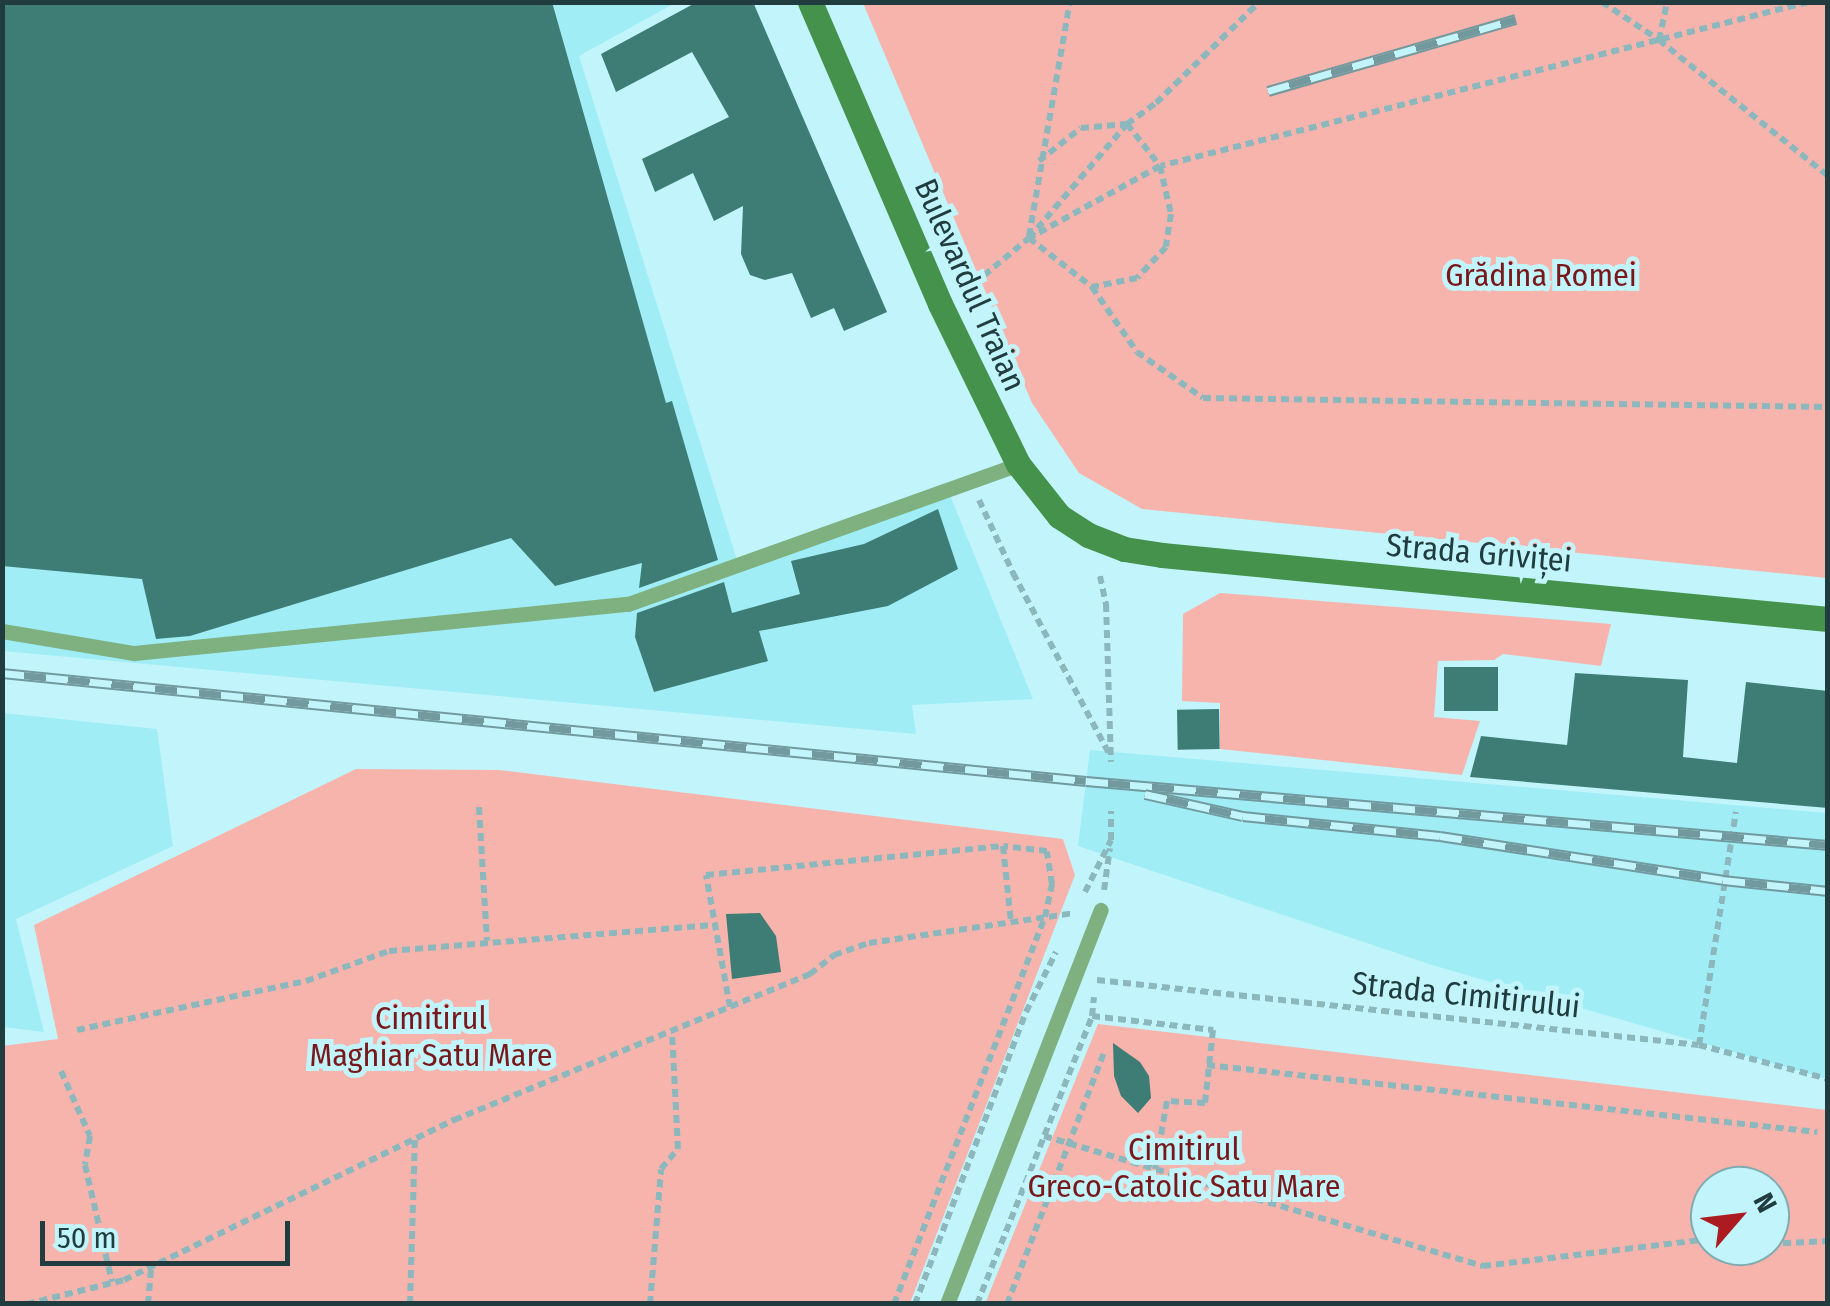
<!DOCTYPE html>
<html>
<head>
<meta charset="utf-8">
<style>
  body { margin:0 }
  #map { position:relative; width:1830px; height:1306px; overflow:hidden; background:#c1f5fb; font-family:"Fira Sans Condensed",sans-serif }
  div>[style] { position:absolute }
  .built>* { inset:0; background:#a0edf6 }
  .green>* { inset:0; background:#f7b4ad }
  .building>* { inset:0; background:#3d7d75; transform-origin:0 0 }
  .path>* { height:6px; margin-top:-3px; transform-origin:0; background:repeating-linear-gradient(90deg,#8cb8bd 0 8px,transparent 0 13px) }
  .lane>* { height:15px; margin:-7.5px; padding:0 7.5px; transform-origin:7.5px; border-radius:7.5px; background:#7eb080 }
  .secondary>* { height:25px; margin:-12.5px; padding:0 12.5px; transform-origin:12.5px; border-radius:12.5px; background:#44924b }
  .rail>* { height:11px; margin-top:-5.5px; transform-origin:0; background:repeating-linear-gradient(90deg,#c1f5fb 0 22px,#729a9e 0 44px); box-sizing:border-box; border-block:2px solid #729a9e }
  span { translate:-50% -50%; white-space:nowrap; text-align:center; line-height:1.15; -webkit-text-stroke:10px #c1f5fb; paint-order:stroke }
  .park-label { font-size:32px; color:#78181a }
  .street-label { font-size:32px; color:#213c3f }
  .frame { position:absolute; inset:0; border:5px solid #213c3f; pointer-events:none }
  .north { position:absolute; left:1690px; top:1166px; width:100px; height:100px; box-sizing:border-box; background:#c1f5fb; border:2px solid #81abb0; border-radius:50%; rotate:62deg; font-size:28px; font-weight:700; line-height:40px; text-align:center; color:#213c3f }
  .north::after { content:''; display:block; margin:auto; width:35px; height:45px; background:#ad1b22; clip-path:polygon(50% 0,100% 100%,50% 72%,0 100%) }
  .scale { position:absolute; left:40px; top:1221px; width:250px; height:45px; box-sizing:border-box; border:5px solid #213c3f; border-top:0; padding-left:12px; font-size:30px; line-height:35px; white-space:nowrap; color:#213c3f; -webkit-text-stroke:8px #c1f5fb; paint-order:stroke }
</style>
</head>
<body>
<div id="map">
  <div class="built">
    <div style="clip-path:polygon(2px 3px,675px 3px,579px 56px,737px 560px,945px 483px,1033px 699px,912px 705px,916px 734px,3px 651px)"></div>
    <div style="clip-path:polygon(3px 713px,157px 729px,173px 846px,16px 919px,44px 1032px,3px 1027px)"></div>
    <div style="clip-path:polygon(1090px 750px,1827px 813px,1827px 1079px,1432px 965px,1078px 846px)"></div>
  </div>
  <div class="green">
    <div style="clip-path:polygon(863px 3px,1827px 3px,1827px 578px,1142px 509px,1079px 473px,1032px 403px)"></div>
    <div style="clip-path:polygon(1220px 593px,1611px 624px,1601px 666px,1503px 654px,1494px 660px,1438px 661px,1434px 717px,1480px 721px,1462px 775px,1220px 749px,1220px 703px,1182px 701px,1183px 614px)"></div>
    <div style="clip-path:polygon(356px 769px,499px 770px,1063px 839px,1075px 875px,910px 1303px,3px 1303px,2px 1046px,58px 1039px,34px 925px)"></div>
    <div style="clip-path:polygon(evenodd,1098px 1024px,1827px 1110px,1827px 1303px,985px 1304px,1098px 1024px,1710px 1186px,1770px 1186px,1770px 1246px,1710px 1246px,1710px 1186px)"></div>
  </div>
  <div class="building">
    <div style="clip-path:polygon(2px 2px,552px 2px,666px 403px,672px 401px,718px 560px,639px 588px,642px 563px,555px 586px,511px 538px,190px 636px,156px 639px,142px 579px,2px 566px)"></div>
    <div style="clip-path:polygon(697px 2px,753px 2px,887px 312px,844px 331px,834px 308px,811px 318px,792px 273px,765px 280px,750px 275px,741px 254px,743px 206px,714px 221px,693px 173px,655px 192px,642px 159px,729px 117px,692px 52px,616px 92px,601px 54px)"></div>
    <div style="clip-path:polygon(938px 509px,958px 569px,888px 606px,759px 631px,768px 661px,654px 692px,635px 637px,637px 613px,724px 582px,732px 613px,800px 594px,791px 561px,864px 544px)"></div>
    <div style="left:1444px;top:667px;width:54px;height:44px"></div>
    <div style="clip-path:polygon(1575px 673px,1688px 680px,1683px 757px,1737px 763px,1746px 682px,1828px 691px,1828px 808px,1470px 777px,1481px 736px,1567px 745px)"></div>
    <div style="left:1219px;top:709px;width:40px;height:42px;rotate:89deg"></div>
    <div style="clip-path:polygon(760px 913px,776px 936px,781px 972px,732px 979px,726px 914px)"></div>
    <div style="clip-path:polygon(1113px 1043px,1140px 1062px,1149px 1076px,1151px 1098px,1138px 1113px,1121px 1096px,1114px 1076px)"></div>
  </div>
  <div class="path">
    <div style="left:1602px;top:2px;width:69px;rotate:33.7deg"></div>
    <div style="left:1659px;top:40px;width:39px;rotate:-78deg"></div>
    <div style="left:1808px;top:2px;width:668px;rotate:165.8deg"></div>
    <div style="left:1160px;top:166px;width:149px;rotate:151.2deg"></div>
    <div style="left:1029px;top:238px;width:80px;rotate:37.9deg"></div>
    <div style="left:1092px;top:287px;width:79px;rotate:55.3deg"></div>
    <div style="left:1137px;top:352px;width:80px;rotate:34.9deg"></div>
    <div style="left:1203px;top:398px;width:625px;rotate:0.83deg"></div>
    <div style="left:1659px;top:40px;width:217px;rotate:38.8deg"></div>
    <div style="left:1039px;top:161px;width:53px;rotate:-38.2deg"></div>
    <div style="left:1081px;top:128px;width:46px;rotate:-5deg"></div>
    <div style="left:1127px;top:124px;width:53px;rotate:51.8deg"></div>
    <div style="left:1160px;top:166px;width:49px;rotate:77.1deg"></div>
    <div style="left:1171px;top:214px;width:33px;rotate:99deg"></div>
    <div style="left:1166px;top:247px;width:42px;rotate:133.1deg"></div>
    <div style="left:1137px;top:278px;width:46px;rotate:168.7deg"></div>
    <div style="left:1029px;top:236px;width:238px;rotate:-80.1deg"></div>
    <div style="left:964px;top:292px;width:85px;rotate:-39.7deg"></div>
    <div style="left:1029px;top:238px;width:150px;rotate:-49.3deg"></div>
    <div style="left:1127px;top:124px;width:36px;rotate:-36deg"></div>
    <div style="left:1156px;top:103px;width:144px;rotate:-44.4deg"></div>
    <div style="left:979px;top:500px;width:81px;rotate:65deg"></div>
    <div style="left:1013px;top:573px;width:208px;rotate:62deg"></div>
    <div style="left:1100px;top:576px;width:29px;rotate:78deg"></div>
    <div style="left:1106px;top:604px;width:158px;rotate:88.2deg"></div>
    <div style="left:479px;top:807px;width:134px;rotate:86.6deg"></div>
    <div style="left:1104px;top:890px;width:42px;rotate:-81.9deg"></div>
    <div style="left:1085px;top:892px;width:58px;rotate:-63.4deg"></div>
    <div style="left:1111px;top:840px;width:29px;rotate:-90deg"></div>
    <div style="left:1097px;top:980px;width:605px;rotate:6.16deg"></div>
    <div style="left:1699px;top:1045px;width:133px;rotate:14.8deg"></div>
    <div style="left:730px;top:1007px;width:134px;rotate:-100.3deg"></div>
    <div style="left:706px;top:875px;width:298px;rotate:-5.6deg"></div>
    <div style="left:1003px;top:846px;width:76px;rotate:84deg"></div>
    <div style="left:1092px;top:1016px;width:122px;rotate:6.6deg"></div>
    <div style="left:1213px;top:1030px;width:73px;rotate:96.3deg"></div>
    <div style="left:1205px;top:1103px;width:38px;rotate:-177deg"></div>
    <div style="left:1167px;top:1101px;width:69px;rotate:100deg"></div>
    <div style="left:77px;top:1030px;width:234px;rotate:-12.1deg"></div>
    <div style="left:306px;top:981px;width:88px;rotate:-19.9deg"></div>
    <div style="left:389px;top:951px;width:325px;rotate:-4.6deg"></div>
    <div style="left:1699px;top:1045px;width:236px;rotate:-81deg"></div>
    <div style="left:1207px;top:1065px;width:614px;rotate:6.27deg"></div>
    <div style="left:61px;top:1071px;width:71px;rotate:66deg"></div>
    <div style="left:90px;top:1136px;width:29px;rotate:100deg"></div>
    <div style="left:85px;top:1165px;width:120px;rotate:77deg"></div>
    <div style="left:1044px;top:1136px;width:458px;rotate:16.5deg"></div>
    <div style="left:1483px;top:1266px;width:229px;rotate:-6.8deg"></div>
    <div style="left:1770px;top:1244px;width:58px;rotate:-3deg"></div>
    <div style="left:27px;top:1304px;width:100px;rotate:-13.9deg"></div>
    <div style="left:124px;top:1280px;width:367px;rotate:-25.9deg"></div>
    <div style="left:454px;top:1120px;width:385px;rotate:-22.3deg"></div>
    <div style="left:810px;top:974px;width:31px;rotate:-38deg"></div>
    <div style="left:834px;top:955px;width:37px;rotate:-19deg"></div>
    <div style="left:869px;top:943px;width:207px;rotate:-8.3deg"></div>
    <div style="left:148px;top:1304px;width:36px;rotate:-85deg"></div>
    <div style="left:410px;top:1304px;width:164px;rotate:-88.3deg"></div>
    <div style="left:650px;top:1304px;width:135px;rotate:-85.3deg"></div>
    <div style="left:661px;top:1169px;width:26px;rotate:-50deg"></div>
    <div style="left:678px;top:1149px;width:117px;rotate:-92.9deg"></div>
    <div style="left:894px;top:1304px;width:415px;rotate:-68.7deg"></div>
    <div style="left:1045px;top:917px;width:34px;rotate:-78deg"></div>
    <div style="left:1052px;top:884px;width:33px;rotate:-99deg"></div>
    <div style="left:1047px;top:851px;width:44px;rotate:-173.5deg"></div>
    <div style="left:915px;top:1304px;width:312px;rotate:-69.2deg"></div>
    <div style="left:1026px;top:1012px;width:67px;rotate:-63.4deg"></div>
    <div style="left:977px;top:1304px;width:310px;rotate:-68.2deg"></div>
    <div style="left:1092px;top:1016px;width:19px;rotate:-84deg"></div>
    <div style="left:1007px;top:1304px;width:272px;rotate:-68.9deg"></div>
  </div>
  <div class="lane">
    <div style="left:2px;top:631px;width:134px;rotate:9.5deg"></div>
    <div style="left:134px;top:653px;width:496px;rotate:-5.7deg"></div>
    <div style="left:628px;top:604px;width:414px;rotate:-19.7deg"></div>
    <div style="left:947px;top:1304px;width:423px;rotate:-68.7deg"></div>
  </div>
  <div class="secondary">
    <div style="left:810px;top:2px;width:329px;rotate:66.7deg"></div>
    <div style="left:940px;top:304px;width:178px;rotate:64deg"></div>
    <div style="left:1018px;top:464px;width:66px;rotate:51.7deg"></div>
    <div style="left:1059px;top:516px;width:35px;rotate:33deg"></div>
    <div style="left:1088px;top:535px;width:39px;rotate:21deg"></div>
    <div style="left:1124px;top:549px;width:38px;rotate:9deg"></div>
    <div style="left:1162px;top:555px;width:669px;rotate:5.49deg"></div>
  </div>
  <div class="rail">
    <div style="left:1268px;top:91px;width:258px;rotate:-16.2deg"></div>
    <div style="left:2px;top:673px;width:1089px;rotate:5.69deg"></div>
    <div style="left:1086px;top:781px;width:745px;rotate:4.93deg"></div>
    <div style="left:1145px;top:794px;width:100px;rotate:12.7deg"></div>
    <div style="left:1243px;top:816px;width:198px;rotate:5.8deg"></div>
    <div style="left:1440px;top:836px;width:286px;rotate:8.8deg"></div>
    <div style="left:1723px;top:880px;width:106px;rotate:6deg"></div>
  </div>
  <div class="park-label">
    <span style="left:1541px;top:275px">Grădina Romei</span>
    <span style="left:431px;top:1037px">Cimitirul<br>Maghiar Satu Mare</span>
    <span style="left:1184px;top:1168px">Cimitirul<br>Greco-Catolic Satu Mare</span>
  </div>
  <div class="street-label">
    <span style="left:970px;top:285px;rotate:66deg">Bulevardul Traian</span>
    <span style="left:1479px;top:553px;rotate:5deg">Strada Griviței</span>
    <span style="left:1466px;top:995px;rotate:6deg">Strada Cimitirului</span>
  </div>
  <div class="frame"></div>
  <div class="north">N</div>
  <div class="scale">50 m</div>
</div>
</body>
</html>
